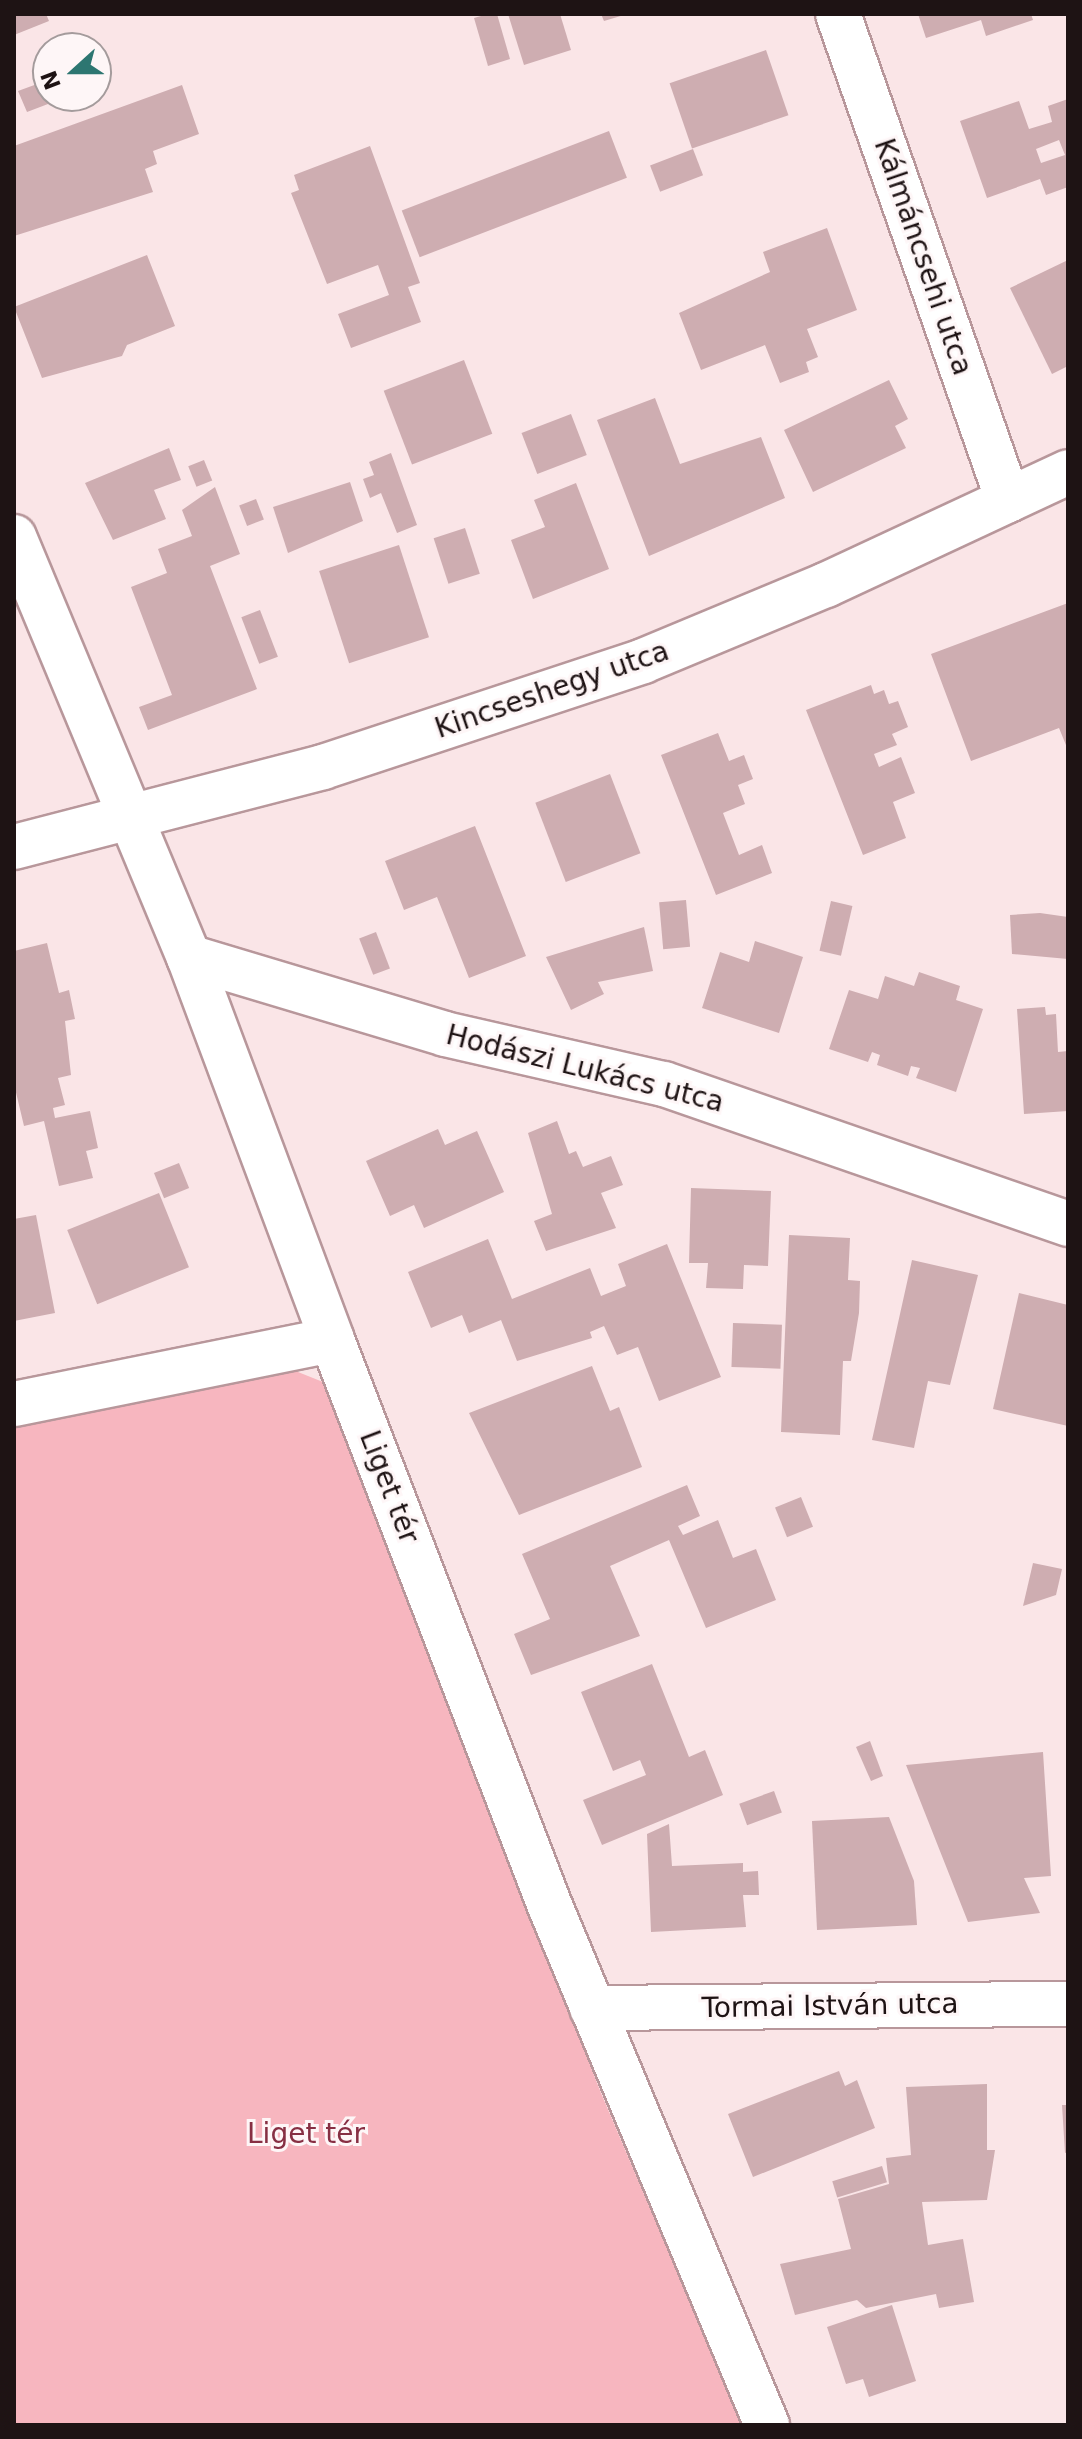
<!DOCTYPE html>
<html>
<head>
<meta charset="utf-8">
<style>
  body { margin:0 }
  #map { position:relative; width:1082px; height:2439px; overflow:hidden; background:#fae5e7; font-family:"DejaVu Sans",sans-serif }
  div>[style] { position:absolute }
  .green>* { inset:0; background:#f7b6bf }
  .building>* { inset:0; background:#ceadb1; transform-origin:0 0 }
  .roads { filter:drop-shadow(2px 0 #b8979b) drop-shadow(-2px 0 #b8979b) drop-shadow(0 2px #b8979b) drop-shadow(0 -2px #b8979b) }
  .minor>* { height:44px; margin:-22px; padding:0 22px; transform-origin:22px; border-radius:22px; background:#fff }
  span { translate:-50% -50%; white-space:nowrap; text-align:center; line-height:1.15; -webkit-text-stroke:6px #fef6f7; paint-order:stroke }
  .street-label { font-size:28px; color:#1e1314 }
  .park-label { font-size:28px; color:#872f43 }
  .frame { position:absolute; inset:0; border:16px solid #1e1314; pointer-events:none }
  .north { position:absolute; left:32px; top:32px; width:80px; height:80px; box-sizing:border-box; background:#fef6f7; border:2px solid #a49b9c; border-radius:50%; rotate:249deg; font-size:22px; font-weight:700; line-height:32px; text-align:center; color:#1e1314 }
  .north::after { content:''; display:block; margin:auto; width:28px; height:36px; background:#2d7671; clip-path:polygon(50% 0,100% 100%,50% 72%,0 100%) }
</style>
</head>
<body>
<div id="map">
  <div class="green">
    <div style="clip-path:polygon(288px 1368px,323px 1382px,601px 2093px,742px 2425px,14px 2425px,14px 1421px)"></div>
  </div>
  <div class="building">
    <div style="clip-path:polygon(14px 14px,46px 14px,49px 21px,14px 35px)"></div>
    <div style="clip-path:polygon(488px 14px,497px 14px,510px 59px,488px 66px,474px 18px)"></div>
    <div style="clip-path:polygon(508px 14px,560px 14px,571px 50px,524px 65px)"></div>
    <div style="clip-path:polygon(601px 14px,624px 14px,624px 15px,604px 21px)"></div>
    <div style="clip-path:polygon(918px 14px,1031px 14px,1033px 20px,986px 36px,981px 20px,926px 38px)"></div>
    <div style="left:766px;top:50px;width:69px;height:102px;rotate:71deg"></div>
    <div style="clip-path:polygon(48px 80px,48px 96px,69px 96px,27px 112px,18px 91px)"></div>
    <div style="clip-path:polygon(182px 85px,199px 134px,153px 151px,157px 164px,145px 169px,153px 192px,14px 236px,14px 146px)"></div>
    <div style="clip-path:polygon(evenodd,1068px 99px,1068px 187px,1046px 195px,1040px 179px,987px 198px,960px 121px,1019px 101px,1029px 129px,1052px 122px,1048px 106px,1068px 99px,1059px 140px,1065px 155px,1041px 163px,1036px 149px,1059px 140px)"></div>
    <div style="left:609px;top:131px;width:50px;height:222px;rotate:69deg"></div>
    <div style="clip-path:polygon(370px 146px,420px 283px,408px 287px,421px 322px,351px 348px,338px 314px,389px 295px,378px 265px,327px 284px,291px 193px,299px 190px,294px 175px)"></div>
    <div style="left:693px;top:149px;width:28px;height:46px;rotate:69deg"></div>
    <div style="clip-path:polygon(827px 228px,857px 310px,807px 329px,818px 357px,806px 362px,809px 372px,780px 383px,765px 345px,701px 370px,679px 313px,770px 272px,763px 252px)"></div>
    <div style="clip-path:polygon(147px 255px,175px 326px,127px 345px,122px 356px,42px 378px,14px 307px)"></div>
    <div style="clip-path:polygon(1068px 260px,1068px 366px,1052px 374px,1010px 288px)"></div>
    <div style="left:464px;top:360px;width:79px;height:86px;rotate:69deg"></div>
    <div style="clip-path:polygon(889px 380px,908px 419px,895px 426px,906px 448px,813px 492px,784px 430px)"></div>
    <div style="clip-path:polygon(655px 398px,680px 464px,761px 437px,785px 498px,649px 556px,597px 420px)"></div>
    <div style="left:571px;top:414px;width:44px;height:53px;rotate:69deg"></div>
    <div style="clip-path:polygon(169px 448px,181px 480px,154px 490px,166px 519px,113px 540px,85px 483px)"></div>
    <div style="clip-path:polygon(391px 453px,417px 525px,397px 533px,381px 493px,370px 498px,363px 479px,374px 475px,369px 462px)"></div>
    <div style="left:204px;top:460px;width:22px;height:17px;rotate:68deg"></div>
    <div style="clip-path:polygon(350px 482px,363px 521px,288px 553px,273px 507px)"></div>
    <div style="clip-path:polygon(576px 483px,609px 569px,533px 599px,511px 540px,545px 527px,534px 500px)"></div>
    <div style="clip-path:polygon(215px 487px,240px 554px,210px 566px,257px 689px,148px 730px,139px 707px,172px 695px,131px 587px,167px 573px,158px 549px,192px 536px,182px 510px)"></div>
    <div style="left:256px;top:499px;width:22px;height:18px;rotate:69deg"></div>
    <div style="left:465px;top:528px;width:48px;height:33px;rotate:72deg"></div>
    <div style="left:399px;top:545px;width:97px;height:84px;rotate:72deg"></div>
    <div style="clip-path:polygon(1068px 603px,1068px 750px,1059px 728px,971px 761px,931px 654px)"></div>
    <div style="left:260px;top:610px;width:50px;height:20px;rotate:69deg"></div>
    <div style="clip-path:polygon(871px 685px,874px 694px,884px 690px,889px 704px,898px 701px,908px 727px,892px 734px,897px 745px,874px 754px,879px 767px,901px 757px,915px 793px,893px 802px,906px 838px,863px 855px,806px 710px)"></div>
    <div style="clip-path:polygon(718px 733px,729px 761px,744px 755px,753px 779px,738px 785px,745px 804px,723px 813px,739px 855px,762px 845px,772px 873px,716px 895px,661px 755px)"></div>
    <div style="left:610px;top:774px;width:85px;height:80px;rotate:69deg"></div>
    <div style="clip-path:polygon(475px 826px,526px 956px,469px 978px,437px 897px,404px 910px,385px 861px)"></div>
    <div style="left:686px;top:900px;width:47px;height:27px;rotate:85deg"></div>
    <div style="left:831px;top:901px;width:22px;height:51px;rotate:13deg"></div>
    <div style="clip-path:polygon(1040px 913px,1068px 917px,1068px 959px,1012px 954px,1010px 915px)"></div>
    <div style="clip-path:polygon(644px 927px,653px 971px,598px 982px,604px 994px,571px 1010px,546px 957px)"></div>
    <div style="left:376px;top:932px;width:39px;height:18px;rotate:69deg"></div>
    <div style="clip-path:polygon(755px 941px,803px 957px,779px 1033px,702px 1008px,720px 952px,749px 962px)"></div>
    <div style="clip-path:polygon(47px 943px,59px 993px,69px 990px,75px 1019px,65px 1021px,71px 1075px,58px 1078px,65px 1105px,53px 1108px,55px 1118px,90px 1111px,98px 1148px,86px 1151px,93px 1178px,59px 1186px,44px 1121px,24px 1126px,14px 1084px,14px 951px)"></div>
    <div style="clip-path:polygon(919px 972px,960px 986px,956px 1000px,983px 1009px,956px 1092px,916px 1078px,920px 1068px,911px 1066px,908px 1076px,877px 1065px,880px 1055px,872px 1052px,868px 1062px,829px 1049px,849px 990px,878px 999px,885px 976px,914px 986px)"></div>
    <div style="clip-path:polygon(1045px 1007px,1046px 1015px,1056px 1014px,1058px 1052px,1068px 1051px,1068px 1111px,1024px 1114px,1017px 1009px)"></div>
    <div style="clip-path:polygon(557px 1121px,569px 1154px,576px 1151px,583px 1167px,611px 1156px,623px 1185px,601px 1193px,616px 1228px,546px 1251px,534px 1221px,552px 1214px,528px 1133px)"></div>
    <div style="clip-path:polygon(438px 1129px,445px 1145px,477px 1131px,504px 1192px,424px 1228px,414px 1205px,390px 1216px,366px 1161px)"></div>
    <div style="left:179px;top:1163px;width:27px;height:27px;rotate:68deg"></div>
    <div style="clip-path:polygon(691px 1188px,771px 1191px,768px 1266px,744px 1265px,743px 1289px,706px 1288px,708px 1263px,689px 1263px)"></div>
    <div style="left:159px;top:1193px;width:80px;height:99px;rotate:68deg"></div>
    <div style="clip-path:polygon(36px 1215px,55px 1313px,14px 1321px,14px 1219px)"></div>
    <div style="clip-path:polygon(789px 1235px,850px 1238px,848px 1280px,860px 1281px,859px 1313px,851px 1361px,843px 1361px,840px 1435px,781px 1432px)"></div>
    <div style="clip-path:polygon(488px 1239px,512px 1299px,590px 1268px,601px 1296px,626px 1286px,618px 1264px,667px 1244px,721px 1377px,659px 1401px,638px 1347px,617px 1355px,604px 1326px,590px 1332px,592px 1338px,517px 1361px,501px 1320px,469px 1333px,462px 1315px,431px 1328px,408px 1272px)"></div>
    <div style="clip-path:polygon(912px 1260px,978px 1275px,950px 1385px,928px 1381px,914px 1448px,872px 1440px)"></div>
    <div style="clip-path:polygon(1019px 1293px,1068px 1305px,1068px 1426px,993px 1409px)"></div>
    <div style="left:733px;top:1323px;width:49px;height:44px;rotate:2deg"></div>
    <div style="clip-path:polygon(592px 1366px,610px 1411px,619px 1407px,642px 1467px,519px 1515px,469px 1413px)"></div>
    <div style="clip-path:polygon(687px 1485px,700px 1516px,678px 1526px,683px 1535px,718px 1520px,733px 1558px,756px 1549px,776px 1600px,706px 1628px,669px 1540px,610px 1566px,640px 1636px,531px 1675px,514px 1634px,550px 1619px,522px 1554px)"></div>
    <div style="left:801px;top:1497px;width:32px;height:28px;rotate:68deg"></div>
    <div style="clip-path:polygon(1033px 1563px,1062px 1569px,1056px 1595px,1023px 1606px)"></div>
    <div style="clip-path:polygon(652px 1664px,689px 1757px,705px 1750px,723px 1795px,602px 1845px,583px 1800px,646px 1775px,640px 1760px,613px 1771px,581px 1692px)"></div>
    <div style="clip-path:polygon(870px 1741px,883px 1776px,871px 1781px,856px 1747px)"></div>
    <div style="clip-path:polygon(1043px 1752px,1051px 1876px,1024px 1878px,1040px 1913px,968px 1922px,906px 1765px)"></div>
    <div style="left:774px;top:1791px;width:23px;height:37px;rotate:70deg"></div>
    <div style="clip-path:polygon(889px 1817px,914px 1881px,917px 1925px,817px 1930px,812px 1821px)"></div>
    <div style="clip-path:polygon(669px 1824px,672px 1866px,743px 1863px,743px 1872px,758px 1871px,759px 1895px,743px 1895px,746px 1927px,651px 1932px,647px 1834px)"></div>
    <div style="clip-path:polygon(839px 2071px,845px 2086px,857px 2080px,875px 2128px,753px 2177px,728px 2114px)"></div>
    <div style="clip-path:polygon(987px 2084px,987px 2150px,995px 2150px,987px 2200px,922px 2202px,928px 2245px,963px 2239px,974px 2302px,939px 2308px,936px 2294px,866px 2308px,857px 2300px,795px 2315px,780px 2264px,851px 2249px,838px 2199px,889px 2184px,886px 2158px,911px 2155px,906px 2087px)"></div>
    <div style="clip-path:polygon(1062px 2105px,1068px 2105px,1068px 2152px,1065px 2153px)"></div>
    <div style="left:882px;top:2166px;width:17px;height:52px;rotate:73deg"></div>
    <div style="clip-path:polygon(892px 2305px,916px 2381px,869px 2397px,863px 2379px,846px 2384px,827px 2327px)"></div>
  </div>
  <div class="roads">
    <div class="minor">
      <div style="left:838px;top:14px;width:515px;rotate:70.72deg"></div>
      <div style="left:14px;top:537px;width:455px;rotate:67.4deg"></div>
      <div style="left:189px;top:957px;width:409px;rotate:69.5deg"></div>
      <div style="left:14px;top:847px;width:319px;rotate:-14.5deg"></div>
      <div style="left:323px;top:767px;width:337px;rotate:-18.3deg"></div>
      <div style="left:643px;top:661px;width:198px;rotate:-22.6deg"></div>
      <div style="left:826px;top:585px;width:267px;rotate:-25deg"></div>
      <div style="left:189px;top:957px;width:267px;rotate:16.7deg"></div>
      <div style="left:445px;top:1034px;width:225px;rotate:12.9deg"></div>
      <div style="left:664px;top:1084px;width:428px;rotate:19.1deg"></div>
      <div style="left:14px;top:1404px;width:324px;rotate:-11.4deg"></div>
      <div style="left:332px;top:1340px;width:607px;rotate:68.94deg"></div>
      <div style="left:550px;top:1906px;width:563px;rotate:67.31deg"></div>
      <div style="left:592px;top:2008px;width:476px;rotate:-0.5deg"></div>
    </div>
  </div>
  <div class="street-label">
    <span style="left:923px;top:257px;rotate:71deg">Kálmáncsehi utca</span>
    <span style="left:552px;top:690px;rotate:-19deg">Kincseshegy utca</span>
    <span style="left:585px;top:1069px;rotate:14deg">Hodászi Lukács utca</span>
    <span style="left:389px;top:1487px;rotate:69deg">Liget tér</span>
    <span style="left:830px;top:2006px;rotate:-1deg">Tormai István utca</span>
  </div>
  <div class="park-label">
    <span style="left:306px;top:2134px">Liget tér</span>
  </div>
  <div class="frame"></div>
  <div class="north">N</div>
</div>
</body>
</html>
